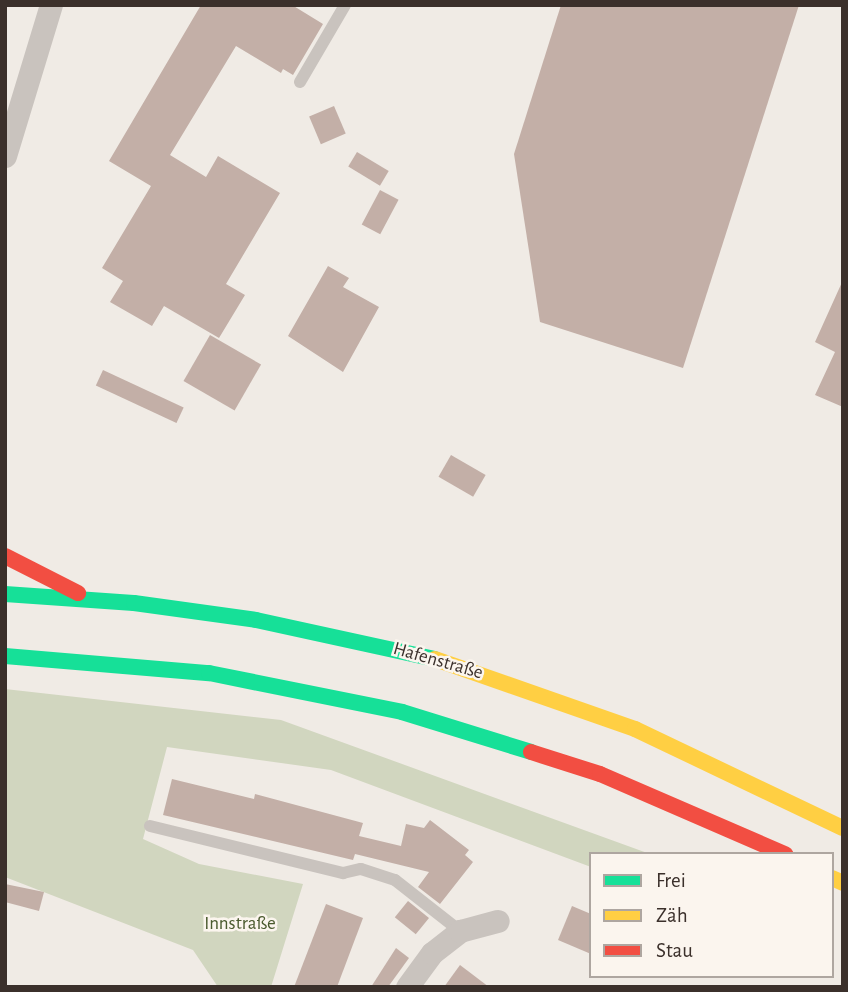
<!DOCTYPE html>
<html>
<head>
<meta charset="utf-8">
<style>
  body { margin:0 }
  #map { position:relative; width:848px; height:992px; overflow:hidden; background:#f0ebe5; font-family:"Alegreya Sans",sans-serif }
  div>[style] { position:absolute }
  .green>* { inset:0; background:#d1d6bf }
  .building>* { inset:0; background:#c3afa7; transform-origin:0 0 }
  .lane>* { height:12px; margin:-6px; padding:0 6px; transform-origin:6px; border-radius:6px; background:#c9c3be }
  .street>* { height:23px; margin:-11.5px; padding:0 11.5px; transform-origin:11.5px; border-radius:11.5px; background:#c9c3be }
  .fast>* { height:16px; margin:-8px; padding:0 8px; transform-origin:8px; border-radius:8px; background:#16e098 }
  .slow>* { height:16px; margin:-8px; padding:0 8px; transform-origin:8px; border-radius:8px; background:#ffcf43 }
  .jam>* { height:16px; margin:-8px; padding:0 8px; transform-origin:8px; border-radius:8px; background:#f24e42 }
  span { translate:-50% -50%; white-space:nowrap; text-align:center; line-height:1.15; -webkit-text-stroke:5px #fbf5ee; paint-order:stroke }
  .street-label { font-size:19px; color:#3b302b }
  .park-label { font-size:19px; color:#4a5a2e }
  .frame { position:absolute; inset:0; border:7px solid #3b302b; pointer-events:none }
  .legend { position:absolute; left:589px; top:852px; width:245px; height:126px; box-sizing:border-box; background:#fbf5ee; border:2px solid #aea6a0; margin:0; padding:9px 12px; list-style:none; font-size:21px; color:#3b302b }
  .legend li { display:flex; align-items:center; gap:14px; height:35px }
  .legend b { width:35px; border:2px solid #aea6a0 }
</style>
</head>
<body>
<div id="map">
  <div class="green">
    <div style="clip-path:polygon(5px 689px,281px 720px,650px 854px,591px 854px,591px 867px,331px 770px,167px 747px,143px 839px,199px 864px,303px 884px,271px 987px,218px 987px,193px 950px,5px 877px)"></div>
  </div>
  <div class="building">
    <div style="clip-path:polygon(201px 5px,292px 5px,323px 24px,293px 75px,283px 69px,281px 73px,236px 46px,170px 155px,206px 177px,218px 156px,280px 193px,226px 284px,245px 295px,219px 338px,164px 306px,152px 326px,110px 302px,123px 281px,102px 268px,151px 186px,109px 161px)"></div>
    <div style="clip-path:polygon(561px 5px,799px 5px,683px 368px,540px 322px,514px 154px)"></div>
    <div style="left:334px;top:106px;width:30px;height:27px;rotate:67deg"></div>
    <div style="left:357px;top:152px;width:37px;height:17px;rotate:31deg"></div>
    <div style="left:380px;top:190px;width:21px;height:39px;rotate:28deg"></div>
    <div style="clip-path:polygon(328px 266px,349px 278px,343px 287px,379px 307px,343px 372px,288px 336px)"></div>
    <div style="clip-path:polygon(843px 280px,843px 407px,815px 395px,835px 352px,815px 342px)"></div>
    <div style="left:210px;top:335px;width:59px;height:53px;rotate:30deg"></div>
    <div style="left:103px;top:370px;width:89px;height:17px;rotate:25deg"></div>
    <div style="left:451px;top:455px;width:40px;height:25px;rotate:30deg"></div>
    <div style="clip-path:polygon(172px 779px,254px 799px,255px 794px,363px 823px,359px 836px,401px 846px,406px 824px,424px 828px,430px 820px,469px 850px,465px 855px,473px 862px,440px 904px,418px 887px,429px 872px,355px 854px,353px 860px,163px 815px)"></div>
    <div style="clip-path:polygon(5px 884px,44px 892px,39px 911px,5px 902px)"></div>
    <div style="left:408px;top:901px;width:27px;height:21px;rotate:39deg"></div>
    <div style="clip-path:polygon(326px 904px,363px 918px,337px 987px,294px 987px)"></div>
    <div style="clip-path:polygon(572px 906px,591px 914px,591px 954px,558px 940px)"></div>
    <div style="clip-path:polygon(396px 948px,409px 958px,388px 987px,371px 987px)"></div>
    <div style="clip-path:polygon(460px 965px,489px 987px,444px 987px)"></div>
  </div>
  <div class="lane">
    <div style="left:300px;top:82px;width:89px;rotate:-59.7deg"></div>
    <div style="left:150px;top:826px;width:199px;rotate:13.7deg"></div>
    <div style="left:343px;top:873px;width:18px;rotate:-13deg"></div>
    <div style="left:361px;top:869px;width:36px;rotate:18deg"></div>
    <div style="left:395px;top:880px;width:83px;rotate:38.1deg"></div>
  </div>
  <div class="street">
    <div style="left:5px;top:156px;width:158px;rotate:-73.1deg"></div>
    <div style="left:407px;top:987px;width:42px;rotate:-53.7deg"></div>
    <div style="left:432px;top:953px;width:36px;rotate:-38deg"></div>
    <div style="left:460px;top:931px;width:39px;rotate:-15deg"></div>
  </div>
  <div class="fast">
    <div style="left:5px;top:594px;width:129px;rotate:4deg"></div>
    <div style="left:134px;top:603px;width:123px;rotate:7.9deg"></div>
    <div style="left:256px;top:620px;width:183px;rotate:12.3deg"></div>
    <div style="left:5px;top:656px;width:205px;rotate:4.8deg"></div>
    <div style="left:209px;top:673px;width:197px;rotate:11.4deg"></div>
    <div style="left:402px;top:712px;width:135px;rotate:17.2deg"></div>
  </div>
  <div class="slow">
    <div style="left:435px;top:659px;width:212px;rotate:19.3deg"></div>
    <div style="left:635px;top:729px;width:230px;rotate:25.5deg"></div>
    <div style="left:832px;top:878px;width:12px;rotate:24deg"></div>
  </div>
  <div class="jam">
    <div style="left:5px;top:556px;width:82px;rotate:26.9deg"></div>
    <div style="left:531px;top:752px;width:72px;rotate:17.7deg"></div>
    <div style="left:600px;top:774px;width:202px;rotate:23.4deg"></div>
  </div>
  <div class="street-label">
    <span style="left:438px;top:661px;rotate:16deg">Hafenstraße</span>
  </div>
  <div class="park-label">
    <span style="left:240px;top:924px">Innstraße</span>
  </div>
  <div class="frame"></div>
  <ul class="legend">
  <li><b style="height:9px;background:#16e098"></b>Frei</li>
  <li><b style="height:9px;background:#ffcf43"></b>Zäh</li>
  <li><b style="height:9px;background:#f24e42"></b>Stau</li>
  </ul>
</div>
</body>
</html>
